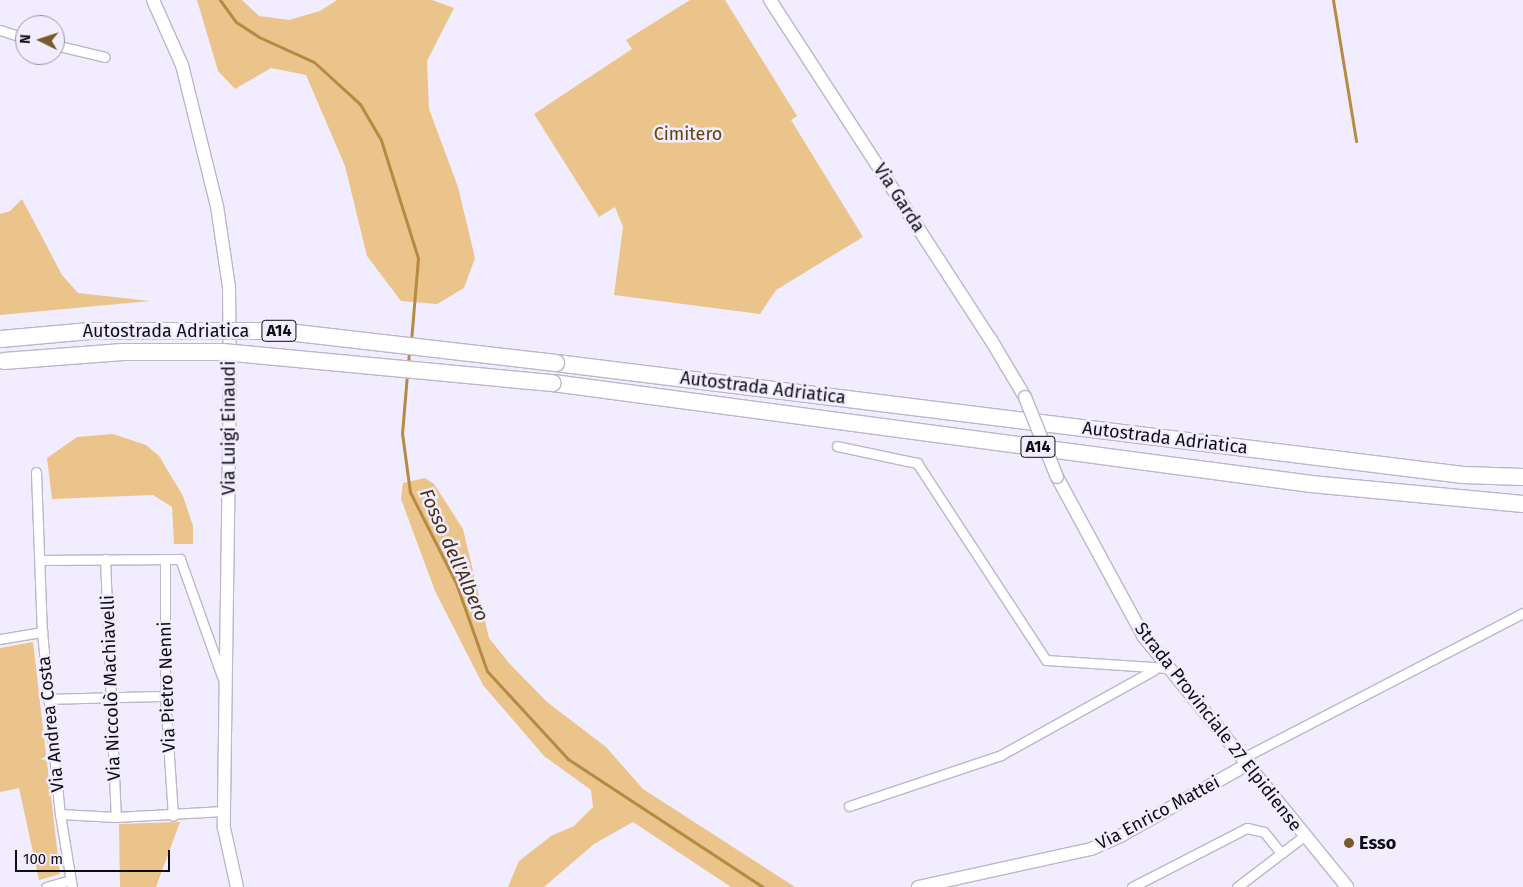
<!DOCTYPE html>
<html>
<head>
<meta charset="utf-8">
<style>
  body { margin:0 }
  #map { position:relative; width:1523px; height:887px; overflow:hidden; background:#f2edfe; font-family:"Fira Sans",sans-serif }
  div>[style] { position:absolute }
  .green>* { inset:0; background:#eac48a }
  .stream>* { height:3px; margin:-1.5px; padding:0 1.5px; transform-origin:1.5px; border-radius:1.5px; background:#b68a43 }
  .roads { filter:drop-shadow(1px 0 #bcb6cb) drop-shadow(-1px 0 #bcb6cb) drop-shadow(0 1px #bcb6cb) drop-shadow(0 -1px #bcb6cb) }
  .street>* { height:9px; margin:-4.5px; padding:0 4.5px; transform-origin:4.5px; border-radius:4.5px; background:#fff }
  .secondary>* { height:12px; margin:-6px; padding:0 6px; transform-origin:6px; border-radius:6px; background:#fff }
  .highway>* { height:16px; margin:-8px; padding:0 8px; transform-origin:8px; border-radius:8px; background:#fff }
  .bridges { filter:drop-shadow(1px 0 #bcb6cb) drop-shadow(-1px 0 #bcb6cb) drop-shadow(0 1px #bcb6cb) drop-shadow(0 -1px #bcb6cb) }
  .secondary-bridge>* { height:12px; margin:-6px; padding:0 6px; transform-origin:6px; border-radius:6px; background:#fff }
  .highway-bridge>* { height:16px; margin:-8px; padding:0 8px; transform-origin:8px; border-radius:8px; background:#fff }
  .dots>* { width:14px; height:14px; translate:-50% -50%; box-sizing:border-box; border:2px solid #f2edfe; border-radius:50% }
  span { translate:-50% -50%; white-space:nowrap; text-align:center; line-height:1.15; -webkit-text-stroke:5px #f2edfe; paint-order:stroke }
  .shield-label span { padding:1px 4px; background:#f2edfe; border:1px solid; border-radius:4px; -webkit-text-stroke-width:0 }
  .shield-label { font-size:16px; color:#0f0d14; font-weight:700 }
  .park-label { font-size:18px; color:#614308 }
  .street-label { font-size:18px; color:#0f0d14 }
  .poi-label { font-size:18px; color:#0f0d14; font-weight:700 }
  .left { translate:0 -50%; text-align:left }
  .water-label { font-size:19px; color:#443111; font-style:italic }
  .north { position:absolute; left:15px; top:15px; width:50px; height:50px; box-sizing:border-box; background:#f2edfe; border:1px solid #9793a0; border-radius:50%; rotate:274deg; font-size:14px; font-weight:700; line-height:20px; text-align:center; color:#0f0d14 }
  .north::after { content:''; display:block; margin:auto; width:18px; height:22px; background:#775b2e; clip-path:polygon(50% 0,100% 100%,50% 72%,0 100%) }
  .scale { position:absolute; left:15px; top:850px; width:155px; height:22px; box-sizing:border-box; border:2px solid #0f0d14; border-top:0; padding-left:6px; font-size:15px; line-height:18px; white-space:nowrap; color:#0f0d14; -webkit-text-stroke:4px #f2edfe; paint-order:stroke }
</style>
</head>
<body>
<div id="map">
  <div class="green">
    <div style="clip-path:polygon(197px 0,242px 0,259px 16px,289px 20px,320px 11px,337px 0,432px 0,454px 8px,427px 61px,429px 109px,458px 187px,475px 258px,464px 288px,437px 304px,401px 301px,367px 256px,345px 166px,306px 75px,271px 68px,235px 89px,218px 71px)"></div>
    <div style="clip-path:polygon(690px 0,725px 0,797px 116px,791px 120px,863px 237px,776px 290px,760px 314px,614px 295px,623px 227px,615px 207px,599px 217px,534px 114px,632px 49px,626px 40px)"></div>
    <div style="clip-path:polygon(22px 199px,62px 275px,78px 293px,150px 301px,0 315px,0 214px,10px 211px)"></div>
    <div style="clip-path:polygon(113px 434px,146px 445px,159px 456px,183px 496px,193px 526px,193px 544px,174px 544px,172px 507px,153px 495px,52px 499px,47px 458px,77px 437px)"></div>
    <div style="clip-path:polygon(425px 478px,434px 484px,463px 529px,489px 638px,509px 663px,547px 702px,606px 747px,643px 789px,795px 887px,731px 887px,633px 822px,594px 844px,544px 887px,508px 887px,519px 861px,551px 836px,574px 826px,593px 807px,591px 790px,544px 756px,483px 685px,435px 591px,401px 499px,403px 483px)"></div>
    <div style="clip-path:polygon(33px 642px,60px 874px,39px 880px,19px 788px,0 792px,0 648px)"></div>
    <div style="clip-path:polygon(180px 822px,156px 887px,120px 887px,119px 824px)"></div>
  </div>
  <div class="stream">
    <div style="left:220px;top:0;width:27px;rotate:54deg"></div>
    <div style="left:236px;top:22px;width:27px;rotate:33deg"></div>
    <div style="left:259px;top:37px;width:60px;rotate:24.4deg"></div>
    <div style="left:314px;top:62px;width:62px;rotate:42.4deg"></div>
    <div style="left:360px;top:104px;width:42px;rotate:59.7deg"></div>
    <div style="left:381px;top:140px;width:124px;rotate:72.6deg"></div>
    <div style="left:418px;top:258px;width:83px;rotate:94.8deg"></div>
    <div style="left:1333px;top:0;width:143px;rotate:80.7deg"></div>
    <div style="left:408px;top:365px;width:13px;rotate:-86deg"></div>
    <div style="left:407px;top:374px;width:59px;rotate:94.8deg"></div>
    <div style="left:402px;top:433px;width:60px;rotate:82.3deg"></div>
    <div style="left:410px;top:492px;width:102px;rotate:63.2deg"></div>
    <div style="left:456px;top:583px;width:93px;rotate:70.6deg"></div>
    <div style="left:487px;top:671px;width:120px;rotate:47.4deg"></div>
    <div style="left:568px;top:759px;width:233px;rotate:33.3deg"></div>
  </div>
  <div class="roads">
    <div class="street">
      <div style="left:0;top:30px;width:26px;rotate:18deg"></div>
      <div style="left:55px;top:45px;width:51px;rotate:13.5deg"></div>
      <div style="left:837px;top:446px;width:82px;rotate:12deg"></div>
      <div style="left:917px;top:463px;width:235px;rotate:56.8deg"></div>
      <div style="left:1046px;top:660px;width:122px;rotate:3.8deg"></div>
      <div style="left:36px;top:472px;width:160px;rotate:87.9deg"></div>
      <div style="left:42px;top:632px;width:183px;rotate:84.4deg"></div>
      <div style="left:60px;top:814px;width:74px;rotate:80.7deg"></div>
      <div style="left:105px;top:559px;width:258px;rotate:87.6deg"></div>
      <div style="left:165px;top:559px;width:137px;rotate:90deg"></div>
      <div style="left:165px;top:696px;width:120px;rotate:86.2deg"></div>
      <div style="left:40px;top:560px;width:140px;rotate:-0.4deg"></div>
      <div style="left:180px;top:559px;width:134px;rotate:70.3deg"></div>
      <div style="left:0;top:639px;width:43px;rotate:-9.5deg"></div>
      <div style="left:49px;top:699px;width:116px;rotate:-1.5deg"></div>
      <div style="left:1243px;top:758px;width:315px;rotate:-27.4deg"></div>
      <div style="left:849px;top:806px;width:160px;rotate:-18.5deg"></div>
      <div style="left:1001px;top:755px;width:175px;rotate:-29.1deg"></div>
      <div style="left:60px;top:814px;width:56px;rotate:3.1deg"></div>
      <div style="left:116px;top:817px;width:108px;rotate:-3.2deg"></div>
      <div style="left:46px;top:887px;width:25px;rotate:-16deg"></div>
      <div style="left:1132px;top:887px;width:129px;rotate:-27.2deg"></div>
      <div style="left:1247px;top:828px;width:17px;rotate:13deg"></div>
      <div style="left:1264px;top:832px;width:27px;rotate:51deg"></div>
      <div style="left:1237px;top:887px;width:84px;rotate:-37.3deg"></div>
    </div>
    <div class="secondary">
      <div style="left:153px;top:0;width:71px;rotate:66deg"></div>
      <div style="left:182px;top:65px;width:145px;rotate:76.1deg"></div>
      <div style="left:217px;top:206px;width:82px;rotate:81.6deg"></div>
      <div style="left:229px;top:287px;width:90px;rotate:89.4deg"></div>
      <div style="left:230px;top:377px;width:451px;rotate:90.8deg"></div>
      <div style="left:224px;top:828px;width:60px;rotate:77.6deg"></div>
      <div style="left:770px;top:0;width:406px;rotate:57deg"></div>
      <div style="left:991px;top:340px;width:66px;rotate:59.2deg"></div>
      <div style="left:1057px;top:477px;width:182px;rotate:61.5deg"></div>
      <div style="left:1144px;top:637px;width:322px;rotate:50.9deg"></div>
      <div style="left:918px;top:887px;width:177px;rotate:-12.4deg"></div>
      <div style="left:1091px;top:849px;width:34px;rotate:-24deg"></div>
      <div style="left:1122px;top:835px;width:145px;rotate:-29.4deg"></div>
    </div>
    <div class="highway">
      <div style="left:556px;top:363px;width:914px;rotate:7.04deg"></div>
      <div style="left:1463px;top:475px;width:60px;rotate:1.9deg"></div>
      <div style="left:553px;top:383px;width:765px;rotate:7.59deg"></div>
      <div style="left:1311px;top:484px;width:213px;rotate:5.4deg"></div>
    </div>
  </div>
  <div class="bridges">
    <div class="secondary-bridge">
      <div style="left:1025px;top:397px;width:86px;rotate:68.2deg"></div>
    </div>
    <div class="highway-bridge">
      <div style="left:1px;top:339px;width:89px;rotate:-5.1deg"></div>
      <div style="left:90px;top:331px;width:189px"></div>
      <div style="left:279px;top:331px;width:279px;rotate:6.6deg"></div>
      <div style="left:4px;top:361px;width:119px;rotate:-4.3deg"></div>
      <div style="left:123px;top:352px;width:100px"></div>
      <div style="left:223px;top:352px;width:331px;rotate:5.4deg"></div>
    </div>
  </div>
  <div class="dots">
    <div style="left:1349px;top:843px;background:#775b2e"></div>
  </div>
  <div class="shield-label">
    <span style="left:279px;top:331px">A14</span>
    <span style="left:1038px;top:447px">A14</span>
  </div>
  <div class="park-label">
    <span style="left:688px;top:134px">Cimitero</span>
  </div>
  <div class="street-label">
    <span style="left:899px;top:198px;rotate:57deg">Via Garda</span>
    <span style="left:166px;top:331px">Autostrada Adriatica</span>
    <span style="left:763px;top:388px;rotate:7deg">Autostrada Adriatica</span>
    <span style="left:229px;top:428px;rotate:-90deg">Via Luigi Einaudi</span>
    <span style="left:1165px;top:438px;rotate:7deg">Autostrada Adriatica</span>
    <span style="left:167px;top:687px;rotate:-92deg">Via Pietro Nenni</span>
    <span style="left:111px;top:688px;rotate:-92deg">Via Niccolò Machiavelli</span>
    <span style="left:51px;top:724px;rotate:-96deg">Via Andrea Costa</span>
    <span style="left:1218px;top:727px;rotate:52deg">Strada Provinciale 27 Elpidiense</span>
    <span style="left:1158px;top:813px;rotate:-28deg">Via Enrico Mattei</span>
  </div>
  <div class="poi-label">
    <span class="left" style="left:1359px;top:843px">Esso</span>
  </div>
  <div class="water-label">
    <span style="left:454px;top:555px;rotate:66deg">Fosso dell'Albero</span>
  </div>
  <div class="north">N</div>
  <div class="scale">100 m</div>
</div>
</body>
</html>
